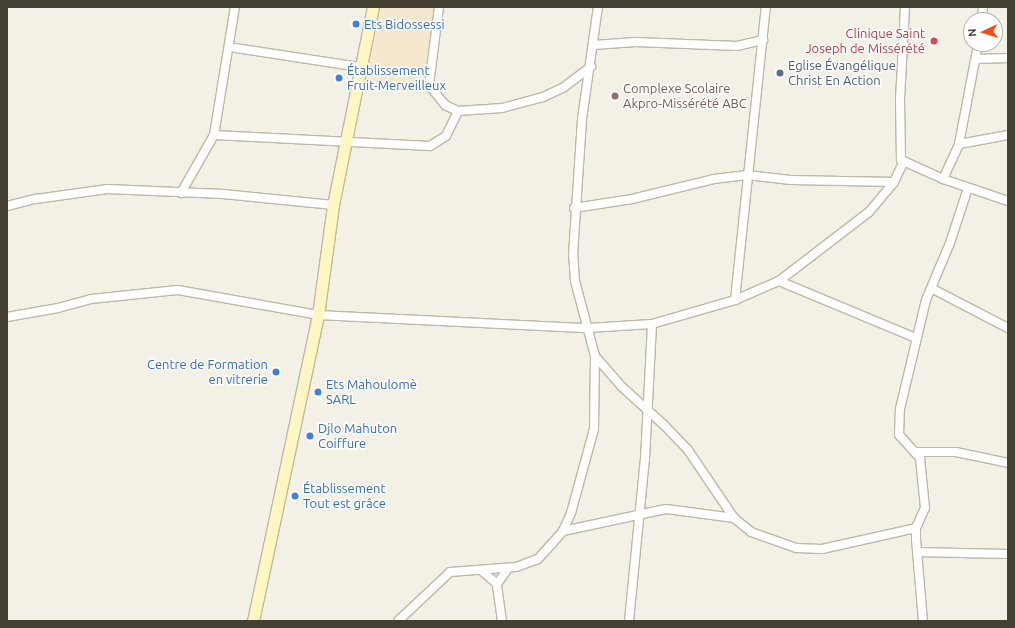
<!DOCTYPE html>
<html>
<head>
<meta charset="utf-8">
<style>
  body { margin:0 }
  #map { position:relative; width:1015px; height:628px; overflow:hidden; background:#f3f0e5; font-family:Ubuntu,sans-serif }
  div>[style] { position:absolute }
  .commercial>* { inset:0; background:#f5e8cf }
  .roads { filter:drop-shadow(1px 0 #beb8a7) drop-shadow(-1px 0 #beb8a7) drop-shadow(0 1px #beb8a7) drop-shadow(0 -1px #beb8a7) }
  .minor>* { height:8px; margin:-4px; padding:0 4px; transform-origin:4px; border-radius:4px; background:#fff }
  .secondary>* { height:11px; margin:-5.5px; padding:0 5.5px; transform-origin:5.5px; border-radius:5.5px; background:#fff6c2 }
  .dots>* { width:11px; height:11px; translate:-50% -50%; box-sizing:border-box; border:2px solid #fff; border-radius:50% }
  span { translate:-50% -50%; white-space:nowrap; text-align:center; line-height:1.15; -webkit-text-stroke:3px #fff; paint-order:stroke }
  .shop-label { font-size:13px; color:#366cbe }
  .left { translate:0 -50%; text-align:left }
  .right { translate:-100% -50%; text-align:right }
  .health-label { font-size:13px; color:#be3a42 }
  .service-label { font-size:13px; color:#4e5e75 }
  .education-label { font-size:13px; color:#785e54 }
  .frame { position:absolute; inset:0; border:8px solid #454034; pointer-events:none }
  .north { position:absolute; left:963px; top:12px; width:40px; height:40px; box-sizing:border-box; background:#fff; border:1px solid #b5b3ae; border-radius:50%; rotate:266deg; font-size:11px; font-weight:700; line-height:16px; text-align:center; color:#454034 }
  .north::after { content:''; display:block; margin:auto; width:14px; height:18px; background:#fe4910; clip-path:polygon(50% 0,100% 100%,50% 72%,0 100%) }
</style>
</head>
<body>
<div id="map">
  <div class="commercial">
    <div style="clip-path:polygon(378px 7px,434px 7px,423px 91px,362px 87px)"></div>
  </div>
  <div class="roads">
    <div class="minor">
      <div style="left:439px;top:7px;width:79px;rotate:97.3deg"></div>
      <div style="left:429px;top:85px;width:26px;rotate:51deg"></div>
      <div style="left:445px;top:105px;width:14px;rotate:25deg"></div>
      <div style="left:458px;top:111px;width:44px;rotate:-3.9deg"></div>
      <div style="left:502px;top:108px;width:42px;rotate:-15deg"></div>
      <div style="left:543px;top:97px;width:23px;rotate:-25deg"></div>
      <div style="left:564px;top:87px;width:34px;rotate:-37deg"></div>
      <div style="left:905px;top:7px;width:91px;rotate:93.1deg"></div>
      <div style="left:900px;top:98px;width:62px;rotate:89.1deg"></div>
      <div style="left:901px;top:160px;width:46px;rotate:24.3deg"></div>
      <div style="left:943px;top:179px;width:69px;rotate:18.7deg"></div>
      <div style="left:982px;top:20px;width:13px;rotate:-86deg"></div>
      <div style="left:593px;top:45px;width:43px;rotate:-4deg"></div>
      <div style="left:636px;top:42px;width:101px;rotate:2.3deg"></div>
      <div style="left:737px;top:46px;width:27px;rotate:-13deg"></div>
      <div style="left:229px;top:47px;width:133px;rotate:8.7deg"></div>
      <div style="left:976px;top:59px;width:32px;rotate:-2deg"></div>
      <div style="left:214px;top:135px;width:216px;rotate:2.9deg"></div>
      <div style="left:430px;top:146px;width:19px;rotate:-32deg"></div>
      <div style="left:446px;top:136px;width:28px;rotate:-64deg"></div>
      <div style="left:959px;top:144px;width:50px;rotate:-10.4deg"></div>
      <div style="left:943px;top:179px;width:38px;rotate:-65deg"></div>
      <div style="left:959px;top:144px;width:102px;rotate:-79.2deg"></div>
      <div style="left:181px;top:193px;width:67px;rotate:-60.4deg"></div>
      <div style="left:214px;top:135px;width:130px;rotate:-80.7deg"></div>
      <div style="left:7px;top:206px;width:30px;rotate:-14deg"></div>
      <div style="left:36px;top:199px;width:72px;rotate:-8deg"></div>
      <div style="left:107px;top:189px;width:116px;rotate:2.5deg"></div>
      <div style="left:223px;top:194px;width:111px;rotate:5.7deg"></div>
      <div style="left:574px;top:208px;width:59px;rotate:-8.8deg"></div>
      <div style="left:632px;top:199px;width:84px;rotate:-13.7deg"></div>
      <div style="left:714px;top:179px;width:33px;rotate:-7deg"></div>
      <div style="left:747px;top:175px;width:44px;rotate:6.5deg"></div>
      <div style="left:791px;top:180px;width:103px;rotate:1.1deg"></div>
      <div style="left:779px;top:281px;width:148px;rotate:22.6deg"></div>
      <div style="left:931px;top:288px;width:87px;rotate:27.5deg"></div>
      <div style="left:735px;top:300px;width:295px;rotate:-84deg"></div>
      <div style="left:7px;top:317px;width:52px;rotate:-10deg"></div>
      <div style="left:58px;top:308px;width:34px;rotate:-15deg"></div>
      <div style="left:91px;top:299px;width:87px;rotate:-5.9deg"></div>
      <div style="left:178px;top:290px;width:142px;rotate:10.1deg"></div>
      <div style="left:318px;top:315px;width:270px;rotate:2.8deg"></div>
      <div style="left:588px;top:328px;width:64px;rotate:-3.6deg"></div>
      <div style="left:652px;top:324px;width:86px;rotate:-16.1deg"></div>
      <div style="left:735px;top:300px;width:48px;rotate:-23.4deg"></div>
      <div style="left:779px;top:281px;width:113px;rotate:-37.5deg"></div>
      <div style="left:869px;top:212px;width:39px;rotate:-50deg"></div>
      <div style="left:894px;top:182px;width:21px;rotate:-65deg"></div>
      <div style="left:595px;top:356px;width:40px;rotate:49deg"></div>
      <div style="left:621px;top:386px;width:58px;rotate:42.2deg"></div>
      <div style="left:664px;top:425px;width:35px;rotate:46deg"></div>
      <div style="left:688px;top:450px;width:82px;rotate:55.9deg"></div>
      <div style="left:916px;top:452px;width:40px"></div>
      <div style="left:956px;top:452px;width:53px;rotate:11.9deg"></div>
      <div style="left:563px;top:531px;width:20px;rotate:-66deg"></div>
      <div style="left:571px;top:513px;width:87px;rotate:-74.7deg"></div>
      <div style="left:594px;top:429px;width:73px;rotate:-89.2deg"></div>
      <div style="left:595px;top:356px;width:78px;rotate:-104.9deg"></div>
      <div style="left:575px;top:281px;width:26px;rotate:-94deg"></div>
      <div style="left:573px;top:255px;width:136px;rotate:-86.2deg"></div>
      <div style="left:582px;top:119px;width:113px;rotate:-81.9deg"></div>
      <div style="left:917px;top:552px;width:91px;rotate:1.3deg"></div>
      <div style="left:481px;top:570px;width:21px;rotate:41deg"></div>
      <div style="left:398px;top:621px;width:71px;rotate:-43.3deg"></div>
      <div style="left:450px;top:572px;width:66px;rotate:-4.3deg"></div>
      <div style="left:516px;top:567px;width:23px;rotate:-20deg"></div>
      <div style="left:538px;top:559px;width:38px;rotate:-48deg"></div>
      <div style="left:563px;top:531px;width:105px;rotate:-12.1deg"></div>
      <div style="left:666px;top:509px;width:69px;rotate:7.5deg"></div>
      <div style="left:734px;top:518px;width:22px;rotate:39deg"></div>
      <div style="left:751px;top:532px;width:48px;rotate:19.6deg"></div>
      <div style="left:796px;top:548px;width:26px;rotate:2deg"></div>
      <div style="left:822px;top:549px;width:96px;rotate:-12.6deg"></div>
      <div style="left:502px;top:621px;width:37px;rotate:-98deg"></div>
      <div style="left:497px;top:584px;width:19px;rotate:-55deg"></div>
      <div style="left:629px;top:621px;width:163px;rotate:-84.4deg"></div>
      <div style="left:645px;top:459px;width:135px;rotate:-87deg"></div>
      <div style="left:923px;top:621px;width:81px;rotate:-94.9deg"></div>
      <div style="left:916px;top:540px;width:12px;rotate:-90deg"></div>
      <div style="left:916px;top:528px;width:22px;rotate:-66deg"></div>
      <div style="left:925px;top:508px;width:50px;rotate:-95.7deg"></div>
      <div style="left:920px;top:458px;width:31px;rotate:-132deg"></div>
      <div style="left:899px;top:435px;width:26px;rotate:-88deg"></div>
      <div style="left:900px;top:409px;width:112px;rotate:-76.6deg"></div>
      <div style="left:926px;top:300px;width:62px;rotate:-67.2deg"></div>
      <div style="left:950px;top:243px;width:58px;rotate:-71.9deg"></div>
    </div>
    <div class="secondary">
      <div style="left:253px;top:621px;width:313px;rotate:-78deg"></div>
      <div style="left:318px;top:315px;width:111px;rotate:-82.2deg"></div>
      <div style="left:333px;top:205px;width:202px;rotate:-78.6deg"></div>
    </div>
  </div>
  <div class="dots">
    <div style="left:356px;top:24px;background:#3f7fe0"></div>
    <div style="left:934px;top:41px;background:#e0444e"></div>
    <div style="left:780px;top:73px;background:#5c6f8a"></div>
    <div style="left:339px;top:78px;background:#3f7fe0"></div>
    <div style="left:615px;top:96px;background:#8d6e63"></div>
    <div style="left:276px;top:372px;background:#3f7fe0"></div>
    <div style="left:318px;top:392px;background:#3f7fe0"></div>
    <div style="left:310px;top:436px;background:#3f7fe0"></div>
    <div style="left:295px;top:496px;background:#3f7fe0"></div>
  </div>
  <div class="shop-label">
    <span class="left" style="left:364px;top:24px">Ets Bidossessi</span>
    <span class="left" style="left:347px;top:78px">Établissement<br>Fruit-Merveilleux</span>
    <span class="right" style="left:268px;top:372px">Centre de Formation<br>en vitrerie</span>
    <span class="left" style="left:326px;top:392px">Ets Mahoulomè<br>SARL</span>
    <span class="left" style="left:318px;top:436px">Djlo Mahuton<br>Coiffure</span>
    <span class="left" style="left:303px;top:496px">Établissement<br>Tout est grâce</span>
  </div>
  <div class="health-label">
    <span class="right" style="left:925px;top:41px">Clinique Saint<br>Joseph de Missérété</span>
  </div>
  <div class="service-label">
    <span class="left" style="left:788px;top:73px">Eglise Évangélique<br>Christ En Action</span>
  </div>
  <div class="education-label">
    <span class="left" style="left:623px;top:96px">Complexe Scolaire<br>Akpro-Missérété ABC</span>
  </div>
  <div class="frame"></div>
  <div class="north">N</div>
</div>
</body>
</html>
